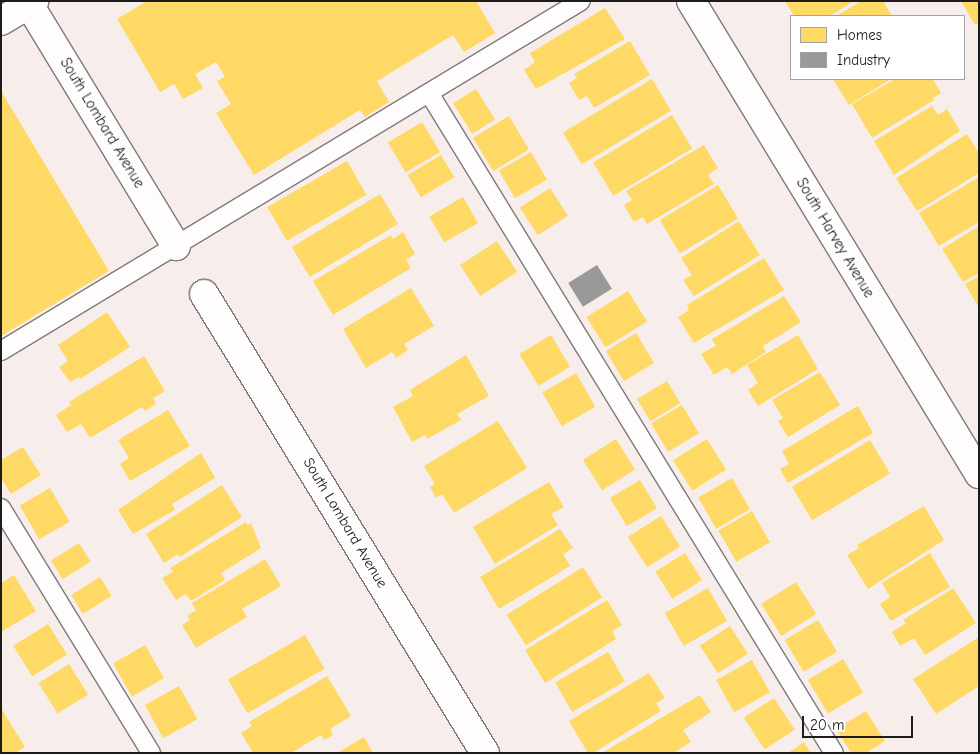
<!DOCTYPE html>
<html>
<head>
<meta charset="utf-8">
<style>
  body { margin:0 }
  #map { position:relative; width:980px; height:754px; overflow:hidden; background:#f7eeeb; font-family:"Comic Neue",sans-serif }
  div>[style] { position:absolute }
  .homes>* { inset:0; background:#ffd966; transform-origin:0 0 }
  .industry>* { inset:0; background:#999; transform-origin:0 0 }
  .roads { filter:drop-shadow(1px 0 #7f7a79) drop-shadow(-1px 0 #7f7a79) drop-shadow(0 1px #7f7a79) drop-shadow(0 -1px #7f7a79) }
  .service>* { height:18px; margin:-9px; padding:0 9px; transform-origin:9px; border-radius:9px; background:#fefcfc }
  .minor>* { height:28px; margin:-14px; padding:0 14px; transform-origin:14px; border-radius:14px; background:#fefcfc }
  .secondary>* { height:28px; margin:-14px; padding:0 14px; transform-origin:14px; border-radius:14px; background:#fefcfc }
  span { translate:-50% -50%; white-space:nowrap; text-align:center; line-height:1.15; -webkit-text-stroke:5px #fff; paint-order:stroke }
  .street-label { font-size:15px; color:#1c1c1c }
  .frame { position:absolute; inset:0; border:2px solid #1c1c1c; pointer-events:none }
  .legend { position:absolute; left:790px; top:15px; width:175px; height:65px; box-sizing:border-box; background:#fff; border:1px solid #a4a4a4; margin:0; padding:6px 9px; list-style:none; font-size:15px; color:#1c1c1c }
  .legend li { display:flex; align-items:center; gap:10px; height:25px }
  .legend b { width:25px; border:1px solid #a4a4a4 }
  .scale { position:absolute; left:802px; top:716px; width:111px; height:22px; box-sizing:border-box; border:2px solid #1c1c1c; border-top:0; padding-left:6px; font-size:15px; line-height:18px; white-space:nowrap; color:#1c1c1c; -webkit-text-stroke:4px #fff; paint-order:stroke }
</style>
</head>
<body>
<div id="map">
  <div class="homes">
    <div style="clip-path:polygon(147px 1px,476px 1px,495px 33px,464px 52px,453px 35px,377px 81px,389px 102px,365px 117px,360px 110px,254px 175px,216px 113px,231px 104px,217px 81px,225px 77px,216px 62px,195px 74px,203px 88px,183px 99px,174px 84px,160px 92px,117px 19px)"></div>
    <div style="clip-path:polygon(785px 1px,854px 1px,830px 16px,794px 16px)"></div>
    <div style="clip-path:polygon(861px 1px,883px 1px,892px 16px,836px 16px)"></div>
    <div style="clip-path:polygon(961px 1px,979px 1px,979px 23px,975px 25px)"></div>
    <div style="clip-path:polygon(605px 8px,625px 39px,536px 89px,524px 70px,535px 62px,530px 53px)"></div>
    <div style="clip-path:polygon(630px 41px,650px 75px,594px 108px,587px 96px,579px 100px,569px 83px,577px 78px,574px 74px)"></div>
    <div style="left:652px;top:79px;width:37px;height:104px;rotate:59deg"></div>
    <div style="clip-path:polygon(833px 79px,891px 79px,849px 105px)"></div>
    <div style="clip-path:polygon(895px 79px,933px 79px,941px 93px,933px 98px,934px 100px,872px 138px,852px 104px)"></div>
    <div style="left:476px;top:89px;width:36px;height:27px;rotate:58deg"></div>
    <div style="clip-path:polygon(1px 91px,109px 271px,1px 336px)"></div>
    <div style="clip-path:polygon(932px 106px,938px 115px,947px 109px,960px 131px,894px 175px,874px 141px)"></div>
    <div style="left:672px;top:115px;width:39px;height:92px;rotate:59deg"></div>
    <div style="left:509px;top:116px;width:39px;height:42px;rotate:59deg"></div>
    <div style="left:422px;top:122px;width:35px;height:40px;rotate:59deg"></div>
    <div style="clip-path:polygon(967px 134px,979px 153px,979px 173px,917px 211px,896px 178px)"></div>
    <div style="clip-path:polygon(704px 145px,718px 168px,708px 175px,714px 184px,647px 224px,643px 217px,634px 222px,624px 205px,632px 200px,626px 191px)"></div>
    <div style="left:531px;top:152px;width:32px;height:37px;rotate:60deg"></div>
    <div style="left:441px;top:155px;width:26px;height:39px;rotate:59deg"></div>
    <div style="left:347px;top:161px;width:39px;height:92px;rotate:60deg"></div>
    <div style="clip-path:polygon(979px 177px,979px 222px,939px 246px,919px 213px)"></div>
    <div style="left:718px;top:185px;width:39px;height:68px;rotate:59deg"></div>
    <div style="left:550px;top:188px;width:33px;height:36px;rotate:57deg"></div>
    <div style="left:380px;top:194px;width:35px;height:103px;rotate:59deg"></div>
    <div style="left:463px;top:197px;width:30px;height:39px;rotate:60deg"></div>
    <div style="clip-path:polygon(739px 221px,760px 255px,694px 296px,683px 280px,692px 275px,681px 258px)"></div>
    <div style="clip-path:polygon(979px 226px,979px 273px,963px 282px,942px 249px)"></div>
    <div style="clip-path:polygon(403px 232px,415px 254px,406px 260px,411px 268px,333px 315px,313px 281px,391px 235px,393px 239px)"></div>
    <div style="left:497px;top:241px;width:37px;height:44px;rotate:57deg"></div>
    <div style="clip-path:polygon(764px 258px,784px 290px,694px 343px,678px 317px,689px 310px,687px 305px)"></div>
    <div style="clip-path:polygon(979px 276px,979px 308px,965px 284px)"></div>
    <div style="clip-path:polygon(411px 288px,434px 326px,404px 344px,408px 350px,396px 358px,392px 352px,366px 368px,343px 329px)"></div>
    <div style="left:628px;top:291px;width:36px;height:49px;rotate:58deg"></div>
    <div style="clip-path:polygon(784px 296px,801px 322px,763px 346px,766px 352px,732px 374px,727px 367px,714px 375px,701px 354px,716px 346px,712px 339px)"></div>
    <div style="clip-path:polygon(107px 312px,130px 347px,80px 379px,79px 377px,70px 382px,59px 367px,68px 361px,58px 345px)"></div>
    <div style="left:636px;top:333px;width:35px;height:35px;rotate:59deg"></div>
    <div style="left:551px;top:335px;width:37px;height:37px;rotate:59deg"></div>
    <div style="clip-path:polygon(798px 335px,818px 369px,758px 406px,748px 390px,758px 383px,747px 365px)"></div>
    <div style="clip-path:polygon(466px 355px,489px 396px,457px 414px,461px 420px,427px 439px,425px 435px,412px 442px,393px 407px,413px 396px,410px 390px)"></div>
    <div style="clip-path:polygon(144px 356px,165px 391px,153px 398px,156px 404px,145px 411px,142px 407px,90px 438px,81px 424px,67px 432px,56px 415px,71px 405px,69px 402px)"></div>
    <div style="clip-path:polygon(820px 372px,840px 405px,788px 437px,778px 421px,783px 418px,772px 400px)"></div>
    <div style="left:576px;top:373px;width:39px;height:39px;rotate:60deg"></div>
    <div style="left:667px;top:381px;width:26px;height:35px;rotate:59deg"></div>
    <div style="left:682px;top:405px;width:33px;height:36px;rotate:59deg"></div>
    <div style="clip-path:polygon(858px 406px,873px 433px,788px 483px,780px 469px,789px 464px,782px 451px)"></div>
    <div style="clip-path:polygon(168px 410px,190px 446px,130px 481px,120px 464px,129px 458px,118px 440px)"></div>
    <div style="clip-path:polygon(498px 421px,527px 468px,454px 513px,442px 494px,436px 498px,430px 487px,435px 484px,424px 466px)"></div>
    <div style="left:616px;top:439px;width:36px;height:39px;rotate:58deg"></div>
    <div style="left:707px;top:439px;width:36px;height:40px;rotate:58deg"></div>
    <div style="left:870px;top:440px;width:39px;height:91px;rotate:59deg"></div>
    <div style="clip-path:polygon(23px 447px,41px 475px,11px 494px,1px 478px,1px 460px)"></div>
    <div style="clip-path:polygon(201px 453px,215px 478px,172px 504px,175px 510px,133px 534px,118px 510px)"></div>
    <div style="left:732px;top:478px;width:36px;height:39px;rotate:60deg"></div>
    <div style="left:640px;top:480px;width:33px;height:35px;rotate:59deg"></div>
    <div style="clip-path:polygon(549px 482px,564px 507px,551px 514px,558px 525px,495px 564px,473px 527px)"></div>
    <div style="clip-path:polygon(222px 485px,242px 517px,180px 557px,178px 554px,164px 563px,146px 534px)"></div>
    <div style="left:50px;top:488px;width:39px;height:35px;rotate:60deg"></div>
    <div style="clip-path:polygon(924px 506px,944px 540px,868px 589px,847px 555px,859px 548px,857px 545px)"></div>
    <div style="left:752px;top:511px;width:36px;height:39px;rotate:60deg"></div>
    <div style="left:661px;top:516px;width:36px;height:39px;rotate:58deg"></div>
    <div style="clip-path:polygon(246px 522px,247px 526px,251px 523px,261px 548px,221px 573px,225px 580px,191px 601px,186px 594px,176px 600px,162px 578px,173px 572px,170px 568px)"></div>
    <div style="clip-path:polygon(560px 529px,573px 548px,563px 554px,570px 566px,499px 609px,480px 577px)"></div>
    <div style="left:79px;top:543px;width:22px;height:33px;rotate:58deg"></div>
    <div style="left:685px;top:553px;width:32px;height:35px;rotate:58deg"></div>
    <div style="clip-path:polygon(930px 553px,950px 587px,891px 621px,880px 604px,890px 597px,882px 583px)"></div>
    <div style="clip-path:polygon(265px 559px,281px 586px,242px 609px,247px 617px,196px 648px,182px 625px,190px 620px,187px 616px,196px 610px,192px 603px)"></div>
    <div style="left:583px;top:567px;width:36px;height:90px;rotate:58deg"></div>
    <div style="clip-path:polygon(14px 575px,36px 611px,1px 632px,1px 583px)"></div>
    <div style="left:100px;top:577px;width:22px;height:34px;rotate:58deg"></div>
    <div style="left:796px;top:582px;width:38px;height:41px;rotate:58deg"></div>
    <div style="left:708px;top:588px;width:38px;height:50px;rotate:60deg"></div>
    <div style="clip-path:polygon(953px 588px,976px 623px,925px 655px,914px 638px,900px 646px,892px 632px,906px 623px,903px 620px)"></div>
    <div style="clip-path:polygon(607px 600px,622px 625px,612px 631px,616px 639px,545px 683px,525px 650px)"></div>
    <div style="left:818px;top:620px;width:37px;height:39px;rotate:59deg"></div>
    <div style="left:48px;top:624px;width:36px;height:41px;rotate:58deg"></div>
    <div style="left:730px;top:626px;width:33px;height:36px;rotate:57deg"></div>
    <div style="left:305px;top:635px;width:39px;height:89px;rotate:60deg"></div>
    <div style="clip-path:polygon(979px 637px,979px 686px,936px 714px,913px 679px)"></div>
    <div style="left:145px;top:645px;width:38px;height:37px;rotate:60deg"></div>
    <div style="left:608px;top:652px;width:34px;height:61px;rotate:60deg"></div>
    <div style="left:843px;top:659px;width:39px;height:41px;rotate:59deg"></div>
    <div style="left:752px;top:660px;width:37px;height:41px;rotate:61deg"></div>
    <div style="left:69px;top:664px;width:36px;height:36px;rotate:58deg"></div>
    <div style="clip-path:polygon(649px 673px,665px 698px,656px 703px,661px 711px,593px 753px,588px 753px,569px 721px)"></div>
    <div style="clip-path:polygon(327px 676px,351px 716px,330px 729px,333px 735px,324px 740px,321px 735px,291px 753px,253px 753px,241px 733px,252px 726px,249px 722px)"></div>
    <div style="left:179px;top:686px;width:38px;height:39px;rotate:61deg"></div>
    <div style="clip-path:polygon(700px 695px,711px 712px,683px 730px,691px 742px,673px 753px,602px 753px)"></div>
    <div style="left:774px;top:698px;width:38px;height:36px;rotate:57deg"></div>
    <div style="clip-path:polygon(1px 708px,25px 747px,15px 753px,1px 753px)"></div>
    <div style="clip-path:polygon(866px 711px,885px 741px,866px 753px,851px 753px,836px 729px)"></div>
    <div style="clip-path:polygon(364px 737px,373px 753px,337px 753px)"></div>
    <div style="clip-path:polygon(804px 742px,811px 753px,788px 753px)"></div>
  </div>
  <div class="industry">
    <div style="left:597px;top:265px;width:28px;height:34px;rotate:58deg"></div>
  </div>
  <div class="roads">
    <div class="service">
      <div style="left:429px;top:93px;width:774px;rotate:58.47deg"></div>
      <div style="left:1px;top:351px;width:677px;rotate:-31.11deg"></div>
      <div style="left:1px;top:508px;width:287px;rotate:58.5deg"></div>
    </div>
    <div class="minor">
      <div style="left:27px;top:1px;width:287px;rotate:58.7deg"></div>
      <div style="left:691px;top:1px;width:554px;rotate:58.66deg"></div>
      <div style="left:204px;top:294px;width:538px;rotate:58.53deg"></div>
    </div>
    <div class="secondary">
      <div style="left:1px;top:21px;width:39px;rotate:-31deg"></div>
    </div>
  </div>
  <div class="street-label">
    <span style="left:102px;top:123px;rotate:59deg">South Lombard Avenue</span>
    <span style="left:835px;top:238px;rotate:59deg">South Harvey Avenue</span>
    <span style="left:345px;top:523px;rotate:59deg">South Lombard Avenue</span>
  </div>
  <div class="frame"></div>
  <ul class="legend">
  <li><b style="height:14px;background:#ffd966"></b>Homes</li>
  <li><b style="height:14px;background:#999"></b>Industry</li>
  </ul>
  <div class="scale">20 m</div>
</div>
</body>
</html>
